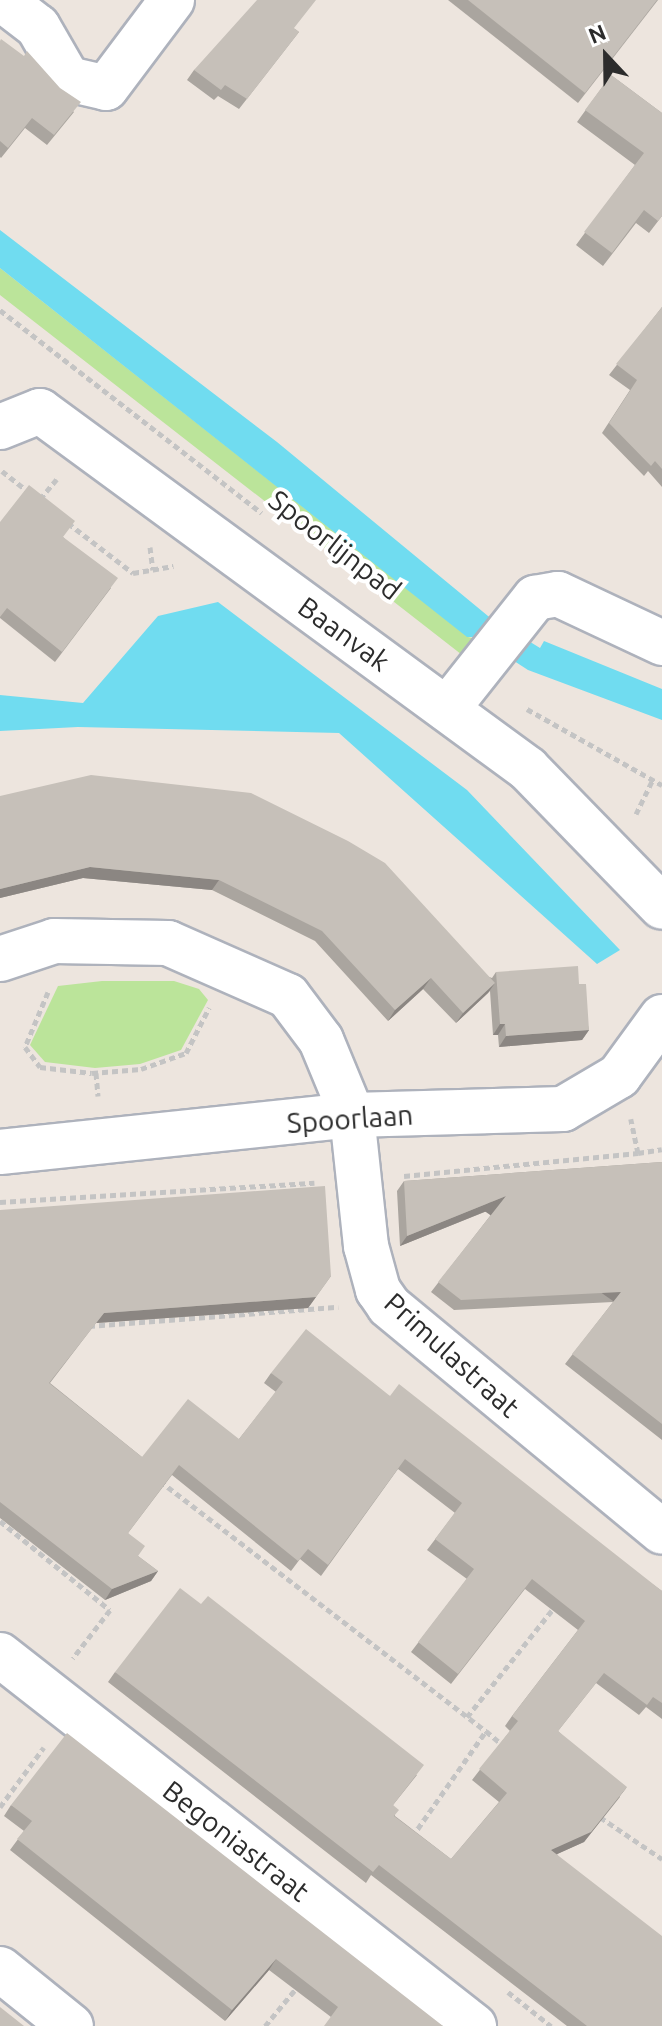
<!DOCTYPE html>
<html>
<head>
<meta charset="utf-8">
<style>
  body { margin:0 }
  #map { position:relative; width:662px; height:2026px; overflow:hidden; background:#ede5de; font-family:Ubuntu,sans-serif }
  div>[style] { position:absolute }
  .green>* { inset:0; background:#bbe49a }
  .water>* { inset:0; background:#70dcf0 }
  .path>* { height:5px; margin-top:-2.5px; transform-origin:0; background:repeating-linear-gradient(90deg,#c4c4c4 0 6px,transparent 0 10px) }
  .roads { filter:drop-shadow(2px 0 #aeb2bc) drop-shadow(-2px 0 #aeb2bc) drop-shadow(0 2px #aeb2bc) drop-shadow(0 -2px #aeb2bc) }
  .minor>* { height:44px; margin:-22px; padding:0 22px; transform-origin:22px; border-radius:22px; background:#fff }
  .wall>* { inset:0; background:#aaa59f }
  .shaded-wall>* { inset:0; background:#8b8682; transform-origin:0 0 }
  .building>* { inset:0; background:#c6c0b9 }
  span { translate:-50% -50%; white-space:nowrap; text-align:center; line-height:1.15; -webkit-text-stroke:8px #fff; paint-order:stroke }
  .street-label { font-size:28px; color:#2c2c2c }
  .north { position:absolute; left:566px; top:16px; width:80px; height:80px; -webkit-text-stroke:6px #fff; paint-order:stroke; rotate:338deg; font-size:22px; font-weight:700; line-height:32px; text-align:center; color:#2c2c2c }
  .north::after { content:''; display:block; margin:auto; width:28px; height:36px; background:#2c2c2c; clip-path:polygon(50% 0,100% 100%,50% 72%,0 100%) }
</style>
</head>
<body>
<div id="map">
  <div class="green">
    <div style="clip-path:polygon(0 268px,468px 637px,481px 640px,466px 658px,0 295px)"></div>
    <div style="clip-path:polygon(102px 981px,174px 981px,199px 989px,208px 1000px,181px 1050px,140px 1064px,95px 1068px,45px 1062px,30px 1045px,58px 986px)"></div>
  </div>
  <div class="water">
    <div style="clip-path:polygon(0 230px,277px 442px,488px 616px,540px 648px,544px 641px,662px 689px,662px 720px,528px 670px,477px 637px,467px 637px,0 268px)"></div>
    <div style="clip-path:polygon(218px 602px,467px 790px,620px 950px,597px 964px,339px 733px,78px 727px,0 731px,0 695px,83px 703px,158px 616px)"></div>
  </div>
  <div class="path">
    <div style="left:0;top:310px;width:331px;rotate:37.8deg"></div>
    <div style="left:2px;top:471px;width:34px;rotate:38deg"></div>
    <div style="left:40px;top:499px;width:26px;rotate:-50deg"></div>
    <div style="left:68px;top:523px;width:82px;rotate:37.6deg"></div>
    <div style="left:133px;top:573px;width:41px;rotate:-9.9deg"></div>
    <div style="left:150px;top:547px;width:23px;rotate:83deg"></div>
    <div style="left:527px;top:709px;width:155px;rotate:29.4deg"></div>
    <div style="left:636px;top:814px;width:37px;rotate:-64deg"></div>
    <div style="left:48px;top:992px;width:60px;rotate:112.7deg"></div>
    <div style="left:25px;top:1047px;width:25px;rotate:53deg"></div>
    <div style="left:40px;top:1067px;width:52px;rotate:6.6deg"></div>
    <div style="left:92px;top:1073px;width:49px;rotate:-4.7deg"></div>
    <div style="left:141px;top:1069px;width:48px;rotate:-19.6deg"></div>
    <div style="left:186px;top:1053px;width:51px;rotate:-62.9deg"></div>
    <div style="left:96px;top:1073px;width:23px;rotate:85deg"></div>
    <div style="left:638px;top:1153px;width:24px;rotate:-9deg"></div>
    <div style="left:404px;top:1176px;width:235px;rotate:-5.6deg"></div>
    <div style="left:638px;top:1153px;width:35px;rotate:-102deg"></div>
    <div style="left:0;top:1202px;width:315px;rotate:-3.5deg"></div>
    <div style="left:89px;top:1326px;width:250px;rotate:-4.4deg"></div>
    <div style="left:160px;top:1481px;width:411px;rotate:37.5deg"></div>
    <div style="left:0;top:1521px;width:141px;rotate:39deg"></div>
    <div style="left:110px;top:1610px;width:61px;rotate:127.6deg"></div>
    <div style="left:467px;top:1717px;width:143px;rotate:-51.5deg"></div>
    <div style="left:0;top:1807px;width:74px;rotate:-53.7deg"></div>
    <div style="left:600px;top:1817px;width:75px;rotate:34.1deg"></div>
    <div style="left:412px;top:1837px;width:129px;rotate:-55.1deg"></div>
    <div style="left:486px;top:1731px;width:25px;rotate:40deg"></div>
    <div style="left:508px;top:1992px;width:55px;rotate:38.3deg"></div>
    <div style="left:265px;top:2026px;width:53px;rotate:-50.3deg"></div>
  </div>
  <div class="roads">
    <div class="minor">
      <div style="left:3px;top:0;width:44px;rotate:37.6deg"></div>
      <div style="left:38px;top:27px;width:60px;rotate:60deg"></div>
      <div style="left:68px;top:79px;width:39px;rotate:13deg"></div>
      <div style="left:106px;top:88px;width:110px;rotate:-53.1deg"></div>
      <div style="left:0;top:427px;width:43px;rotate:-21.8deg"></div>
      <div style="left:40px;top:411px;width:605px;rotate:36.26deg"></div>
      <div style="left:528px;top:769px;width:192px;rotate:45.8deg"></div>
      <div style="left:447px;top:709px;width:142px;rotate:-51.6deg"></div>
      <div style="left:535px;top:598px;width:23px;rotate:-10deg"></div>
      <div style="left:558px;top:594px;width:115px;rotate:25.2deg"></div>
      <div style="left:0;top:959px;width:57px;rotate:-18.4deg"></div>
      <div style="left:54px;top:941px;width:114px;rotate:1deg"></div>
      <div style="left:168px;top:943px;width:131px;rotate:23.8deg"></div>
      <div style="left:288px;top:996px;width:55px;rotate:53.1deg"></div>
      <div style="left:321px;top:1040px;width:81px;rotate:67.5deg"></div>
      <div style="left:352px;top:1115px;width:132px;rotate:83.9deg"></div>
      <div style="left:366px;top:1246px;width:46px;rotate:74.7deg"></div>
      <div style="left:378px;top:1290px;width:19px;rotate:55deg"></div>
      <div style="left:389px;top:1306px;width:354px;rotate:39.6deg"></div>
      <div style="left:0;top:1152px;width:354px;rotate:-6deg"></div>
      <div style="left:352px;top:1115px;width:211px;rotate:-1.6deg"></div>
      <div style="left:563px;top:1109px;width:65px;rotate:-30.5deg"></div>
      <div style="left:619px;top:1076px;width:73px;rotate:-53.9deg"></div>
      <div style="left:0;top:1655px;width:602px;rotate:38.05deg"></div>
      <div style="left:0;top:1969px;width:91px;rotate:38.8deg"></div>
    </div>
  </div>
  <div class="wall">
    <div style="clip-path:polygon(448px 0,658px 0,578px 103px)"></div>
    <div style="clip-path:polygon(295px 29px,299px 32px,239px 109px,218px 96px,214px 100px,187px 80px,194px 70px)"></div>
    <div style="clip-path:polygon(0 41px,74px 112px,47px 145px,25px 128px,1px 158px,0 157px)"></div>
    <div style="clip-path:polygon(611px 75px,662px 113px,662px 216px,649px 233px,636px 223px,603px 266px,576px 245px,635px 165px,577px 122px)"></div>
    <div style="clip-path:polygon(662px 307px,662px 487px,648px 471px,644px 476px,602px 433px,630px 390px,609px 375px)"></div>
    <div style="clip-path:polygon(0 522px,63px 537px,111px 588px,55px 662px,0 618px)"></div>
    <div style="clip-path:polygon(0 796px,492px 978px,496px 972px,579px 984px,589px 1030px,582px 1040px,499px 1047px,498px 1035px,493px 1035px,490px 991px,456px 1023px,423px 989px,388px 1021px,315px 941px,212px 890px,83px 878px,0 898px)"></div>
    <div style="clip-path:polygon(662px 1162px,662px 1440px,565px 1364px,613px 1302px,454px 1310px,431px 1292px,497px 1207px,400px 1246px,397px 1191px,404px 1181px)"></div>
    <div style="clip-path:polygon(0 1210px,331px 1276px,308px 1308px,96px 1323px,50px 1383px,142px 1457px,239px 1439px,276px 1392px,264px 1383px,271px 1373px,390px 1396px,662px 1591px,662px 1719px,646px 1707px,639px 1715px,596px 1683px,558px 1731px,620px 1797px,584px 1842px,557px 1854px,662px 2026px,567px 2026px,371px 1875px,366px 1883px,108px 1682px,115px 1672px,417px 1775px,393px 1805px,395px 1816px,451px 1859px,499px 1802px,472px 1780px,510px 1731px,505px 1726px,512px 1716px,578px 1630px,525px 1589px,451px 1684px,411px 1652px,467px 1579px,427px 1550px,455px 1513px,398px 1469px,321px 1576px,300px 1559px,291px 1571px,172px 1475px,128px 1533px,138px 1556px,158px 1571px,151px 1581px,105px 1600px,0 1518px)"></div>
    <div style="clip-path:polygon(11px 1805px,443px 2026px,331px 2017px,269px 1970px,225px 2021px,10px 1850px,24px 1831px,4px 1816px)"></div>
  </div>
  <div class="shaded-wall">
    <div style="clip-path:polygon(90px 867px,219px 880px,212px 890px,83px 878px,0 898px,0 889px)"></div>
    <div style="clip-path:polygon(431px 978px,423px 989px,388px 1021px,395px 1010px)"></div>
    <div style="clip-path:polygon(495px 983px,488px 993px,456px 1023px,463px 1013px)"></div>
    <div style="clip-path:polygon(500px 1024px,505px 1024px,498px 1035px,493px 1035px)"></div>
    <div style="clip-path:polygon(589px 1030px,582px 1040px,499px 1047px,506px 1036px)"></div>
    <div style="clip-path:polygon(506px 1196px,499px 1206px,400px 1246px,407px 1236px)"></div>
    <div style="left:621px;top:1292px;width:12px;height:160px;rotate:125deg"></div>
    <div style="clip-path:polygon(316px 1297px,308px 1308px,96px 1323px,104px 1313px)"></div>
    <div style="clip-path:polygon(158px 1571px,151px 1581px,105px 1600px,112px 1589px)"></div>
    <div style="clip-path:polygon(627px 1787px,584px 1842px,544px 1860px,551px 1850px)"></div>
    <div style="clip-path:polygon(276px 1959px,269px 1970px,225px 2021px,232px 2010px)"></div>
  </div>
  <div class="building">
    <div style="clip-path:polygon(257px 0,316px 0,294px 28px,299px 32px,247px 99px,225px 85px,221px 90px,194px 70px)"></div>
    <div style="clip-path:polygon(468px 0,657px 0,585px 93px)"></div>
    <div style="clip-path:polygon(1px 39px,24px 56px,27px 51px,60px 88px,81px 102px,54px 135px,32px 118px,8px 148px,0 141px,0 41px)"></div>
    <div style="clip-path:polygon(611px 75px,662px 113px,662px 216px,658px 221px,644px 210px,612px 253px,584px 232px,644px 153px,585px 110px)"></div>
    <div style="clip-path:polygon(662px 307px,662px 469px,655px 461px,651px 466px,609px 423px,637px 380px,616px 364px)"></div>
    <div style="clip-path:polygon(29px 485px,75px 521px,63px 537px,118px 578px,62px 652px,7px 608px,0 617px,0 522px)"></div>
    <div style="clip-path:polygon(91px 775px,251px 793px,348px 841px,385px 863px,495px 983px,463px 1013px,431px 978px,395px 1010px,322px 931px,219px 880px,90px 867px,0 889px,0 796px)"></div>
    <div style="clip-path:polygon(578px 966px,579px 984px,586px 984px,589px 1030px,506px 1036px,505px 1024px,500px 1024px,496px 972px)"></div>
    <div style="clip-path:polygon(662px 1162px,662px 1424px,572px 1354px,621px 1292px,461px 1300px,438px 1282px,506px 1196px,407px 1236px,404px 1181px)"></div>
    <div style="clip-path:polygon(325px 1186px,331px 1276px,316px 1297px,104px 1313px,49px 1383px,142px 1457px,188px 1399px,239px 1439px,283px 1382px,271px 1373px,306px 1329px,390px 1396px,399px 1384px,662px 1591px,662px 1703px,653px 1697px,647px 1705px,604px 1673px,558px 1731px,627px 1787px,591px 1832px,551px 1850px,662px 1936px,662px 2026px,587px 2026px,379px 1865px,373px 1872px,115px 1672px,180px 1588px,201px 1604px,208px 1596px,424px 1765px,393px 1805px,399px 1810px,394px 1816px,451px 1859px,507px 1793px,479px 1769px,518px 1721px,512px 1716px,585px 1621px,532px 1579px,458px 1674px,418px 1642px,474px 1569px,435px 1539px,462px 1503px,405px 1459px,328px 1565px,308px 1549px,298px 1561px,179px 1465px,128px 1533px,145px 1546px,138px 1556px,158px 1571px,112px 1589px,0 1502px,0 1210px)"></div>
    <div style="clip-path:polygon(67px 1733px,443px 2026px,324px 2026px,338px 2007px,276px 1959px,232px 2010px,17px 1839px,32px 1821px,11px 1805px)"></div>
    <div style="clip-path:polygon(0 2007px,24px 2026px,0 2026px)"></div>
  </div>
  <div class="street-label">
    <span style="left:335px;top:545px;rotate:38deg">Spoorlijnpad</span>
    <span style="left:344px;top:634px;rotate:36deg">Baanvak</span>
    <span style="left:350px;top:1119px;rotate:-4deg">Spoorlaan</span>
    <span style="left:452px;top:1355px;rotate:42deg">Primulastraat</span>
    <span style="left:236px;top:1841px;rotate:38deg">Begoniastraat</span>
  </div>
  <div class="north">N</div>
</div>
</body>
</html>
